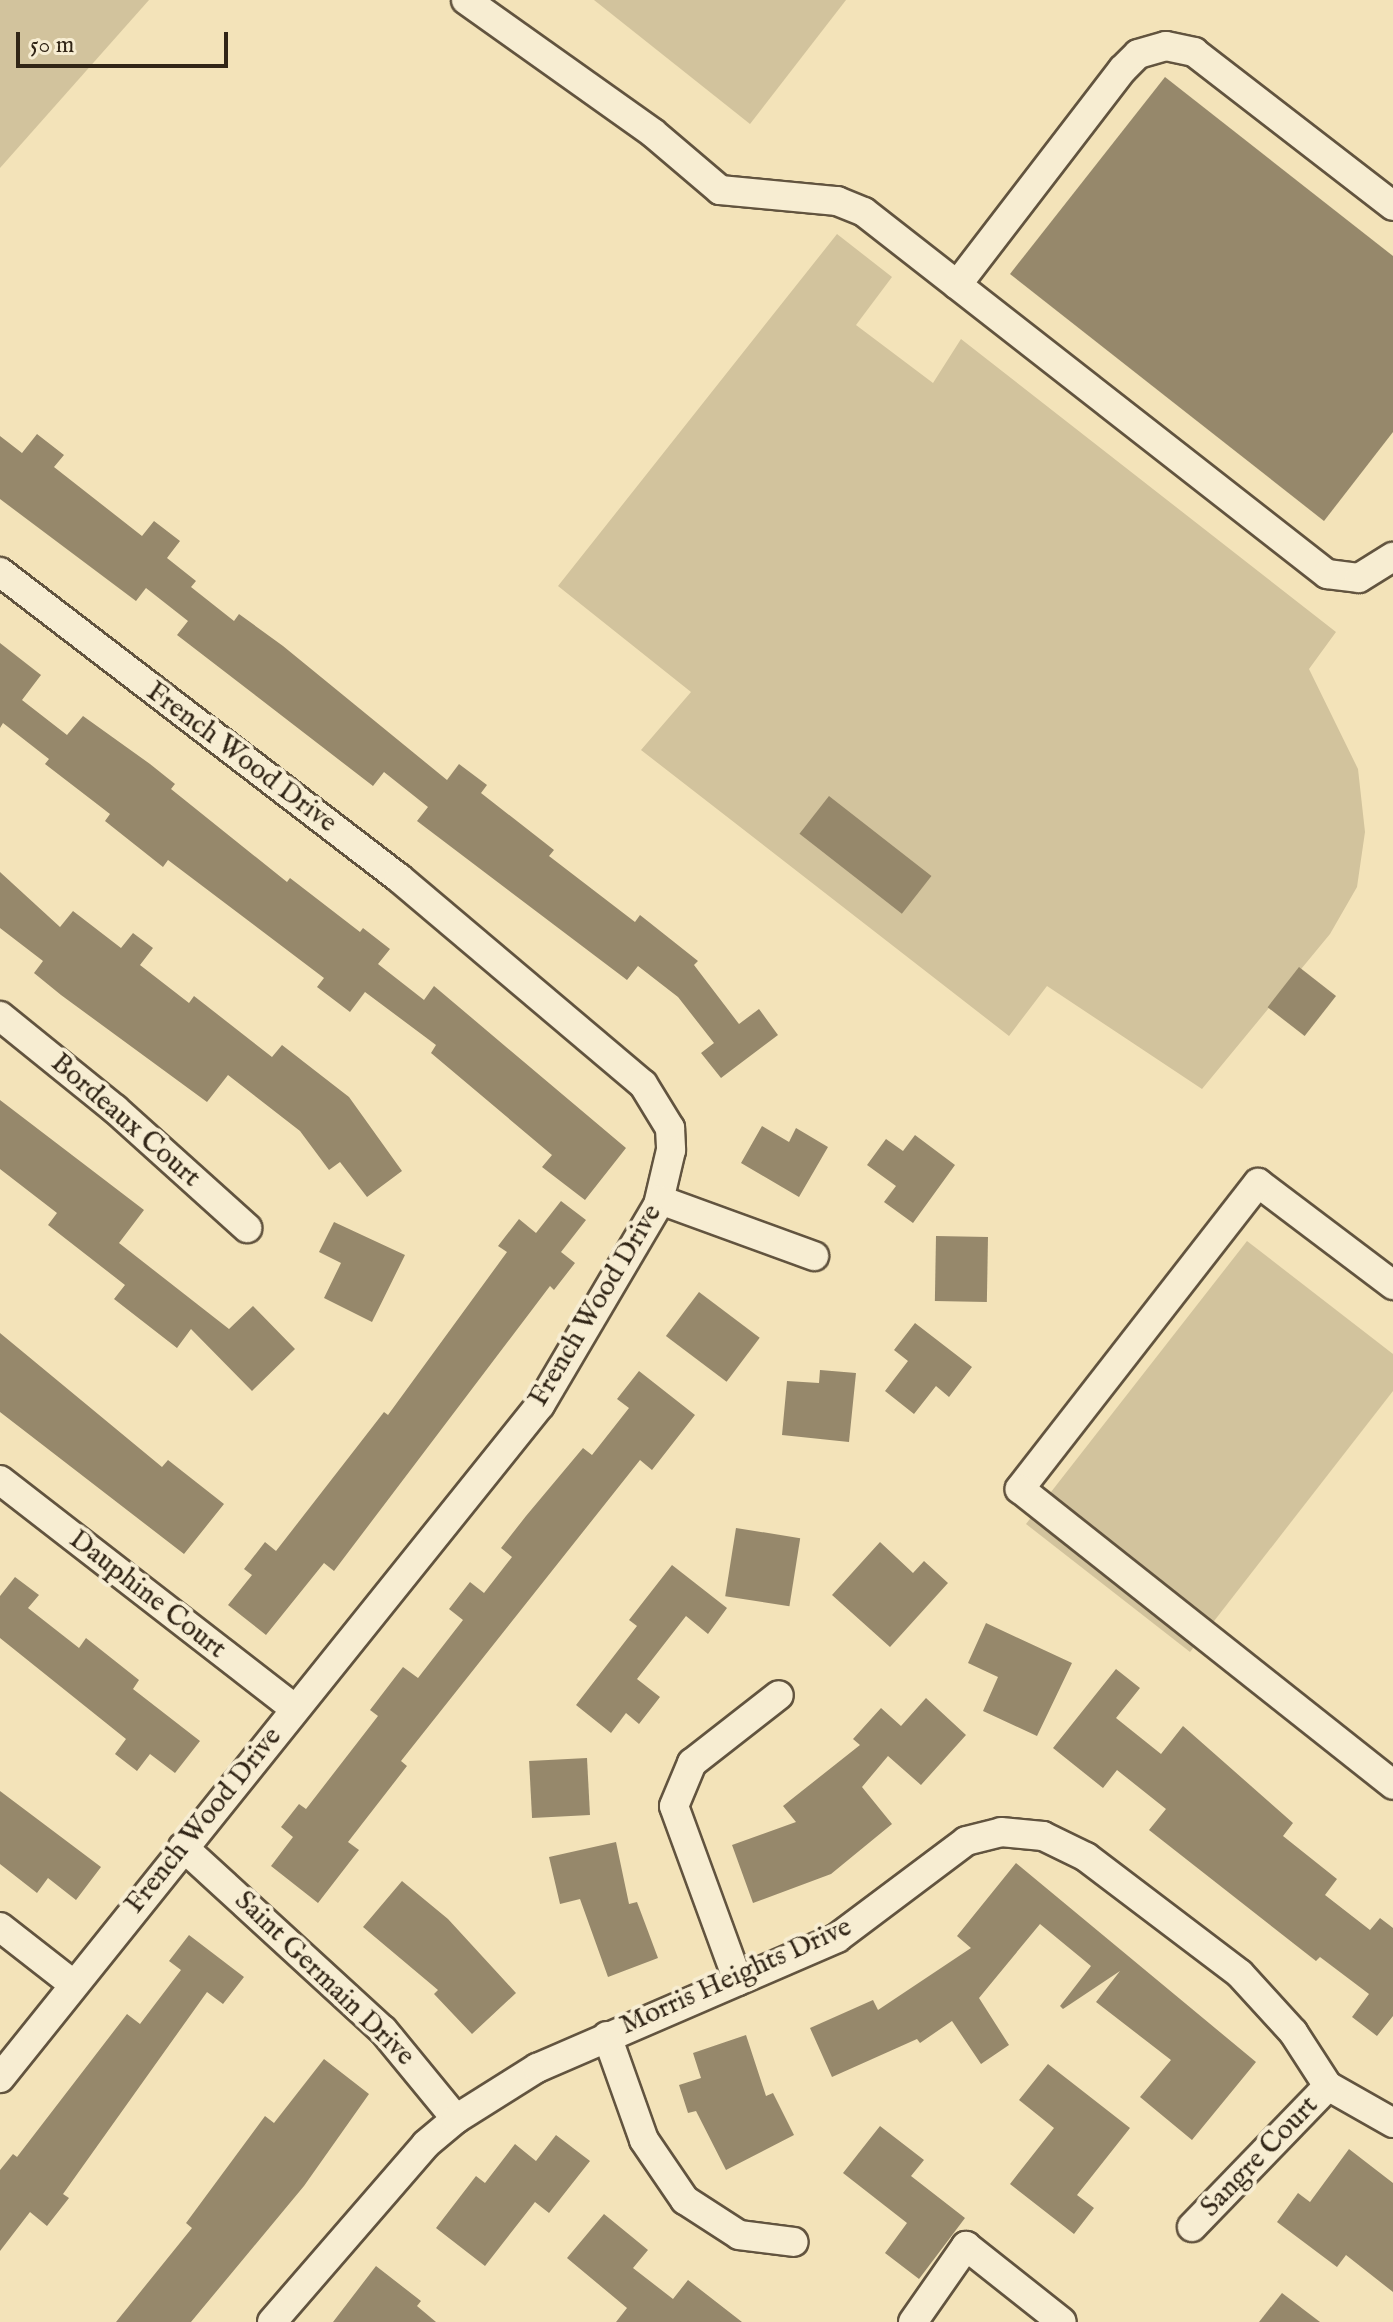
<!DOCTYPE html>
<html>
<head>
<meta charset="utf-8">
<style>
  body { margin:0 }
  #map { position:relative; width:1393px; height:2322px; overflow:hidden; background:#f3e3b9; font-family:"IM FELL English",serif }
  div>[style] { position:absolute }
  .green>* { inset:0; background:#d2c39d }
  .building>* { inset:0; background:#96886b; transform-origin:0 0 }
  .roads { filter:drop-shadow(2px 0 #62543f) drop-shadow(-2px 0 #62543f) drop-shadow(0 2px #62543f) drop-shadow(0 -2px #62543f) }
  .minor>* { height:28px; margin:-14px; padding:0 14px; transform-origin:14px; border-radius:14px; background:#f7edd2 }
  span { translate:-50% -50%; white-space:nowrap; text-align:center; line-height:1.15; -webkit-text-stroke:8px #f7edd2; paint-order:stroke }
  .street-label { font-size:28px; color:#312516 }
  .scale { position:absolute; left:16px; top:32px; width:212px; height:36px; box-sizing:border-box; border:4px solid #312516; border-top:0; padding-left:10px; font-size:24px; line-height:28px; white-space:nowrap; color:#312516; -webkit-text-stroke:6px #f7edd2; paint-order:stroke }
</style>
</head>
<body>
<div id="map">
  <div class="green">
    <div style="clip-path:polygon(0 0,149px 0,0 168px)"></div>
    <div style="clip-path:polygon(594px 0,846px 0,750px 124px)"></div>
    <div style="clip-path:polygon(837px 234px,892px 277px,856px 325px,933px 383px,961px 339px,1336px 632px,1309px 669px,1358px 769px,1365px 832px,1357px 887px,1330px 934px,1202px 1089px,1047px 986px,1009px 1036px,641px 750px,691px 692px,558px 586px)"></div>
    <div style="clip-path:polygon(1247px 1241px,1393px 1354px,1393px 1391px,1190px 1652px,1026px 1524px)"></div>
  </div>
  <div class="building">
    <div style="clip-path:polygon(1165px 77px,1393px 256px,1393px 432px,1324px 521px,1010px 274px)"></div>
    <div style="clip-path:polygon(37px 434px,64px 455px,54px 467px,142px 536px,154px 521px,180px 541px,167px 558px,196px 581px,191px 587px,234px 621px,239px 614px,283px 646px,447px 780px,459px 764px,487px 785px,481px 793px,554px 850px,549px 856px,635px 922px,640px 915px,698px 961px,694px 965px,739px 1024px,759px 1009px,778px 1035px,721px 1078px,701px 1053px,714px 1043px,678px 997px,638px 966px,627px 980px,417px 821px,428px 807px,384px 772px,373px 786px,177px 635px,188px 621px,146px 588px,136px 601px,0 499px,0 436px,22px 453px)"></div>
    <div style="clip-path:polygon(0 643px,41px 675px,22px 700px,67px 735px,83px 716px,150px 764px,175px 784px,171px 789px,287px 882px,290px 878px,360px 932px,363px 928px,390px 949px,378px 964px,424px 1000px,434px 986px,626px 1148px,585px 1200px,542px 1167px,552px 1155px,431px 1053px,436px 1045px,365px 992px,350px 1012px,317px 987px,324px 978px,168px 860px,163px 867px,105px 821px,110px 814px,45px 764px,49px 759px,3px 723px,0 728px)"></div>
    <div style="left:829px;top:796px;width:130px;height:48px;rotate:38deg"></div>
    <div style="clip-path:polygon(0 872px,60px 927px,73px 911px,121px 948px,133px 933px,153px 948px,140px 965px,189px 1003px,194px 996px,272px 1057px,282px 1045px,349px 1097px,402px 1171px,367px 1197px,340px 1162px,329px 1170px,300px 1131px,228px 1075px,207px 1102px,61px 995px,34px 973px,43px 961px,0 928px)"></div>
    <div style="left:1299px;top:967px;width:47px;height:51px;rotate:38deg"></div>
    <div style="clip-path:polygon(0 1100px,144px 1210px,119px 1243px,229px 1329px,253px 1306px,295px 1349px,252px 1391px,191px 1329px,177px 1348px,114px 1299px,125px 1285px,48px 1225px,57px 1213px,0 1169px)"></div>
    <div style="clip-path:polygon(762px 1126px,789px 1142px,796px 1128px,828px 1147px,799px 1197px,741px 1163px)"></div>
    <div style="clip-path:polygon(915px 1135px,955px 1165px,913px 1223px,884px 1202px,896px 1186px,867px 1165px,886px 1139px,903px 1151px)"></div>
    <div style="clip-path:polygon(561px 1201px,586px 1220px,561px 1252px,575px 1263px,554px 1290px,550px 1286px,334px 1571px,324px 1563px,266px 1635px,228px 1605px,252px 1575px,244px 1569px,265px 1542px,276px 1551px,384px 1412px,388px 1415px,507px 1252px,498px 1246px,519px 1219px,536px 1233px)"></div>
    <div style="clip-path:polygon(334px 1222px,405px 1255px,372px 1322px,324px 1298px,341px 1263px,319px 1252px)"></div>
    <div style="left:936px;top:1236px;width:52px;height:65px;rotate:1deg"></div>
    <div style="left:699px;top:1292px;width:76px;height:55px;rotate:37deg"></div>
    <div style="clip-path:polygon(915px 1323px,972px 1367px,949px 1397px,936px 1386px,914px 1414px,885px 1391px,908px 1361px,894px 1350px)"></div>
    <div style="clip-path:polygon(0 1333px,162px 1467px,168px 1460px,224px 1504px,184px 1554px,0 1412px)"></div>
    <div style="clip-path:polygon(820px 1370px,856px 1373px,849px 1442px,782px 1435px,787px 1381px,819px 1383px)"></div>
    <div style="clip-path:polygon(639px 1371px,695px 1415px,652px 1470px,640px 1460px,401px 1761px,407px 1766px,348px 1842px,359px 1850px,318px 1903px,271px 1866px,293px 1837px,281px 1827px,299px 1804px,306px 1809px,378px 1716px,370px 1710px,403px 1667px,418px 1678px,463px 1620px,449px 1609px,470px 1582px,484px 1593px,512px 1557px,501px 1548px,526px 1516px,583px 1448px,592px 1455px,629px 1408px,617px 1399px)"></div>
    <div style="left:736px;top:1528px;width:65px;height:69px;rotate:9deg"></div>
    <div style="clip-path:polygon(880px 1542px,913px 1573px,924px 1561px,948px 1583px,890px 1647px,832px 1595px)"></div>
    <div style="clip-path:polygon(672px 1565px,727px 1608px,708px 1634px,686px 1616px,637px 1679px,660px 1697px,639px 1724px,626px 1713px,611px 1733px,576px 1705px,637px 1626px,629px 1620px)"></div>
    <div style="clip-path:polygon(15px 1577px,39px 1595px,28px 1608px,79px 1648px,86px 1638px,139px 1680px,133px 1689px,200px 1741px,175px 1773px,150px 1754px,137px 1771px,115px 1754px,126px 1739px,0 1638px,0 1596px)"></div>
    <div style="clip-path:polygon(986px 1623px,1072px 1663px,1037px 1736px,983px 1711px,998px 1677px,968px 1663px)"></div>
    <div style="clip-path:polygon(1116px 1669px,1140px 1688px,1116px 1718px,1161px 1754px,1183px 1726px,1293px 1823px,1283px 1836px,1337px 1879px,1325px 1895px,1370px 1930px,1380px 1918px,1393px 1928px,1393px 2016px,1377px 2036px,1352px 2017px,1369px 1994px,1320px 1957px,1316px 1961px,1149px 1830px,1166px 1809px,1117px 1770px,1103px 1788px,1053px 1748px)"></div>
    <div style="clip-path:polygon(926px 1698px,966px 1735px,921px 1785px,888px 1756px,862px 1787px,892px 1824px,831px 1874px,753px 1903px,732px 1845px,796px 1822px,783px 1806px,860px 1745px,853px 1739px,881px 1708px,901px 1726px)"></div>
    <div style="left:587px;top:1758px;width:57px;height:58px;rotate:87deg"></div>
    <div style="clip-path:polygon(0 1791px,101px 1867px,76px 1900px,48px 1878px,37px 1893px,0 1864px)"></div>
    <div style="clip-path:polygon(616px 1842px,629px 1904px,637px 1902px,658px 1958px,608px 1977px,580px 1899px,560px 1904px,549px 1857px)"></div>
    <div style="clip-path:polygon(1016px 1863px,1256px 2062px,1192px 2140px,1140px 2097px,1171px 2060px,1096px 2002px,1120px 1971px,1063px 2009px,1060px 2006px,1091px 1966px,1040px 1924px,979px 1998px,1009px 2045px,981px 2064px,952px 2021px,920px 2043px,917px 2039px,832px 2077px,810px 2028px,873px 2000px,878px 2010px,971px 1948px,957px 1936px)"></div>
    <div style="clip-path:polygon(402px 1881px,448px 1919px,516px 1993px,472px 2034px,434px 1994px,438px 1990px,363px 1927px)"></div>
    <div style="clip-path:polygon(189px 1935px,244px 1977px,223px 2004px,207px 1992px,63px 2194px,69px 2198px,47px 2226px,30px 2212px,0 2251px,0 2170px,13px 2154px,17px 2157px,127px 2014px,140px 2024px,181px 1970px,169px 1961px)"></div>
    <div style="clip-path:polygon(746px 2035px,766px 2096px,773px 2093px,794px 2135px,726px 2170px,696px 2111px,688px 2113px,679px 2085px,701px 2078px,693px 2053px)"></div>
    <div style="clip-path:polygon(324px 2059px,369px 2094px,304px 2186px,191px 2322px,116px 2322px,192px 2228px,186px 2223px,265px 2116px,274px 2123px)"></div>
    <div style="clip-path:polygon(1048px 2064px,1130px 2128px,1077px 2195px,1094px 2208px,1074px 2234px,1010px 2184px,1054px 2128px,1019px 2100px)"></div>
    <div style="clip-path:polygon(880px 2126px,924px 2160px,911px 2176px,965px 2218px,919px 2279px,885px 2253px,907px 2223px,843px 2173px)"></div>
    <div style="clip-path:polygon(556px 2135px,590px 2161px,549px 2213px,535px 2202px,485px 2266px,436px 2228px,476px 2176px,485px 2183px,515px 2144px,536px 2161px)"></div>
    <div style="clip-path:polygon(1349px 2149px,1393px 2183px,1393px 2292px,1346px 2255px,1337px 2267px,1277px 2222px,1298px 2193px,1310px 2202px)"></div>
    <div style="clip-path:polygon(604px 2214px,648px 2250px,633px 2268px,673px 2299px,688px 2280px,742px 2322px,616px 2322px,627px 2308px,567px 2258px)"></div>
    <div style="clip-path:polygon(376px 2266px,421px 2301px,417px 2306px,436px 2322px,333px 2322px)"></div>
    <div style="clip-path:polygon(1282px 2293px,1320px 2322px,1259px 2322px)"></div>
  </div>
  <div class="roads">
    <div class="minor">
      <div style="left:466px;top:0;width:229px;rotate:35.4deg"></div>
      <div style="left:653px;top:133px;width:88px;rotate:40.4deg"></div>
      <div style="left:720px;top:190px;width:118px;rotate:5.4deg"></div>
      <div style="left:837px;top:201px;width:29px;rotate:22deg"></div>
      <div style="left:864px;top:212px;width:588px;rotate:38.02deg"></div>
      <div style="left:1327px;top:574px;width:32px;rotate:7deg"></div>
      <div style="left:1359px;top:578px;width:40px;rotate:-32deg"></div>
      <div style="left:957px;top:285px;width:272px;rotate:-52.5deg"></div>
      <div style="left:1123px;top:69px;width:21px;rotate:-45deg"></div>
      <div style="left:1138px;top:54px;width:29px;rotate:-16deg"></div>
      <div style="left:1166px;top:46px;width:29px;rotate:12deg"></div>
      <div style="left:1194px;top:52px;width:252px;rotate:37.7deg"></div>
      <div style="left:0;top:572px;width:503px;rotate:37.49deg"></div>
      <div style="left:399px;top:878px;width:319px;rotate:40.2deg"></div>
      <div style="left:643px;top:1084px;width:52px;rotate:58.5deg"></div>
      <div style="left:670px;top:1128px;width:22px;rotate:87deg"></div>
      <div style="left:671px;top:1150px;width:57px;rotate:103.3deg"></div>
      <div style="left:658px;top:1205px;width:232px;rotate:120.5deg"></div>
      <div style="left:540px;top:1405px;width:863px;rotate:128.74deg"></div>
      <div style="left:0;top:1016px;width:148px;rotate:39deg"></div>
      <div style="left:115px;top:1109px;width:178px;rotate:42deg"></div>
      <div style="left:660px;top:1200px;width:164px;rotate:20deg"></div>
      <div style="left:1393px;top:1285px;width:169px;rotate:-142.9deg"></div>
      <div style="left:1258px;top:1183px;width:388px;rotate:127.9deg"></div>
      <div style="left:1020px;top:1489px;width:476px;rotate:38.4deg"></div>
      <div style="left:0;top:1480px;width:373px;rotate:37.8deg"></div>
      <div style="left:183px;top:1847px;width:271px;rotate:42.5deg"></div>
      <div style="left:383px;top:2030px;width:115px;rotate:50.6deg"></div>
      <div style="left:0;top:1927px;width:93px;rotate:38deg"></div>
      <div style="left:738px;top:1981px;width:186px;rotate:-110.1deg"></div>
      <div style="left:674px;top:1806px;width:47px;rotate:-67.3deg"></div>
      <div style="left:692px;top:1763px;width:110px;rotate:-38deg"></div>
      <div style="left:607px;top:2036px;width:110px;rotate:70.4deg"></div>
      <div style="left:644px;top:2140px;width:73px;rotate:55.7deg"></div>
      <div style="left:685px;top:2200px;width:64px;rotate:32.9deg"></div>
      <div style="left:739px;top:2235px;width:55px;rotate:7.3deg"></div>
      <div style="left:1192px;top:2227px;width:196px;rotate:-46deg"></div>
      <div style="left:272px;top:2322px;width:235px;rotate:-49.1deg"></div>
      <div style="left:426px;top:2144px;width:39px;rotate:-40deg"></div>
      <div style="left:456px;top:2119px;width:96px;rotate:-32.2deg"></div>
      <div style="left:537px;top:2068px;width:327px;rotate:-23.4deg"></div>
      <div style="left:837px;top:1938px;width:161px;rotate:-36.9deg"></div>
      <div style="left:966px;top:1841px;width:36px;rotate:-14deg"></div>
      <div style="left:1001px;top:1832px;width:42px;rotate:5.4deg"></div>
      <div style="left:1043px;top:1836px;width:48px;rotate:26deg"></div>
      <div style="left:1086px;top:1857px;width:193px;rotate:37.2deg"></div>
      <div style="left:1240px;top:1974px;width:79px;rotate:47.6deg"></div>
      <div style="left:1293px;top:2032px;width:64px;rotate:57.1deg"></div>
      <div style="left:1328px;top:2086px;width:75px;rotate:29.6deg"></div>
      <div style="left:913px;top:2322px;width:93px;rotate:-55.1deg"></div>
      <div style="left:966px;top:2246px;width:122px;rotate:38.4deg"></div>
    </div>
  </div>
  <div class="street-label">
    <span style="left:241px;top:758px;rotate:37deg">French Wood Drive</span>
    <span style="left:125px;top:1121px;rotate:41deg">Bordeaux Court</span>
    <span style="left:596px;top:1306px;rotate:-59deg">French Wood Drive</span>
    <span style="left:147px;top:1595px;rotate:38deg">Dauphine Court</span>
    <span style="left:204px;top:1821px;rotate:-51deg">French Wood Drive</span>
    <span style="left:736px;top:1977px;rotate:-24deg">Morris Heights Drive</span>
    <span style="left:324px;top:1979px;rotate:44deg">Saint Germain Drive</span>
    <span style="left:1260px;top:2157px;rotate:-46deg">Sangre Court</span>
  </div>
  <div class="scale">50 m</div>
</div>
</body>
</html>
